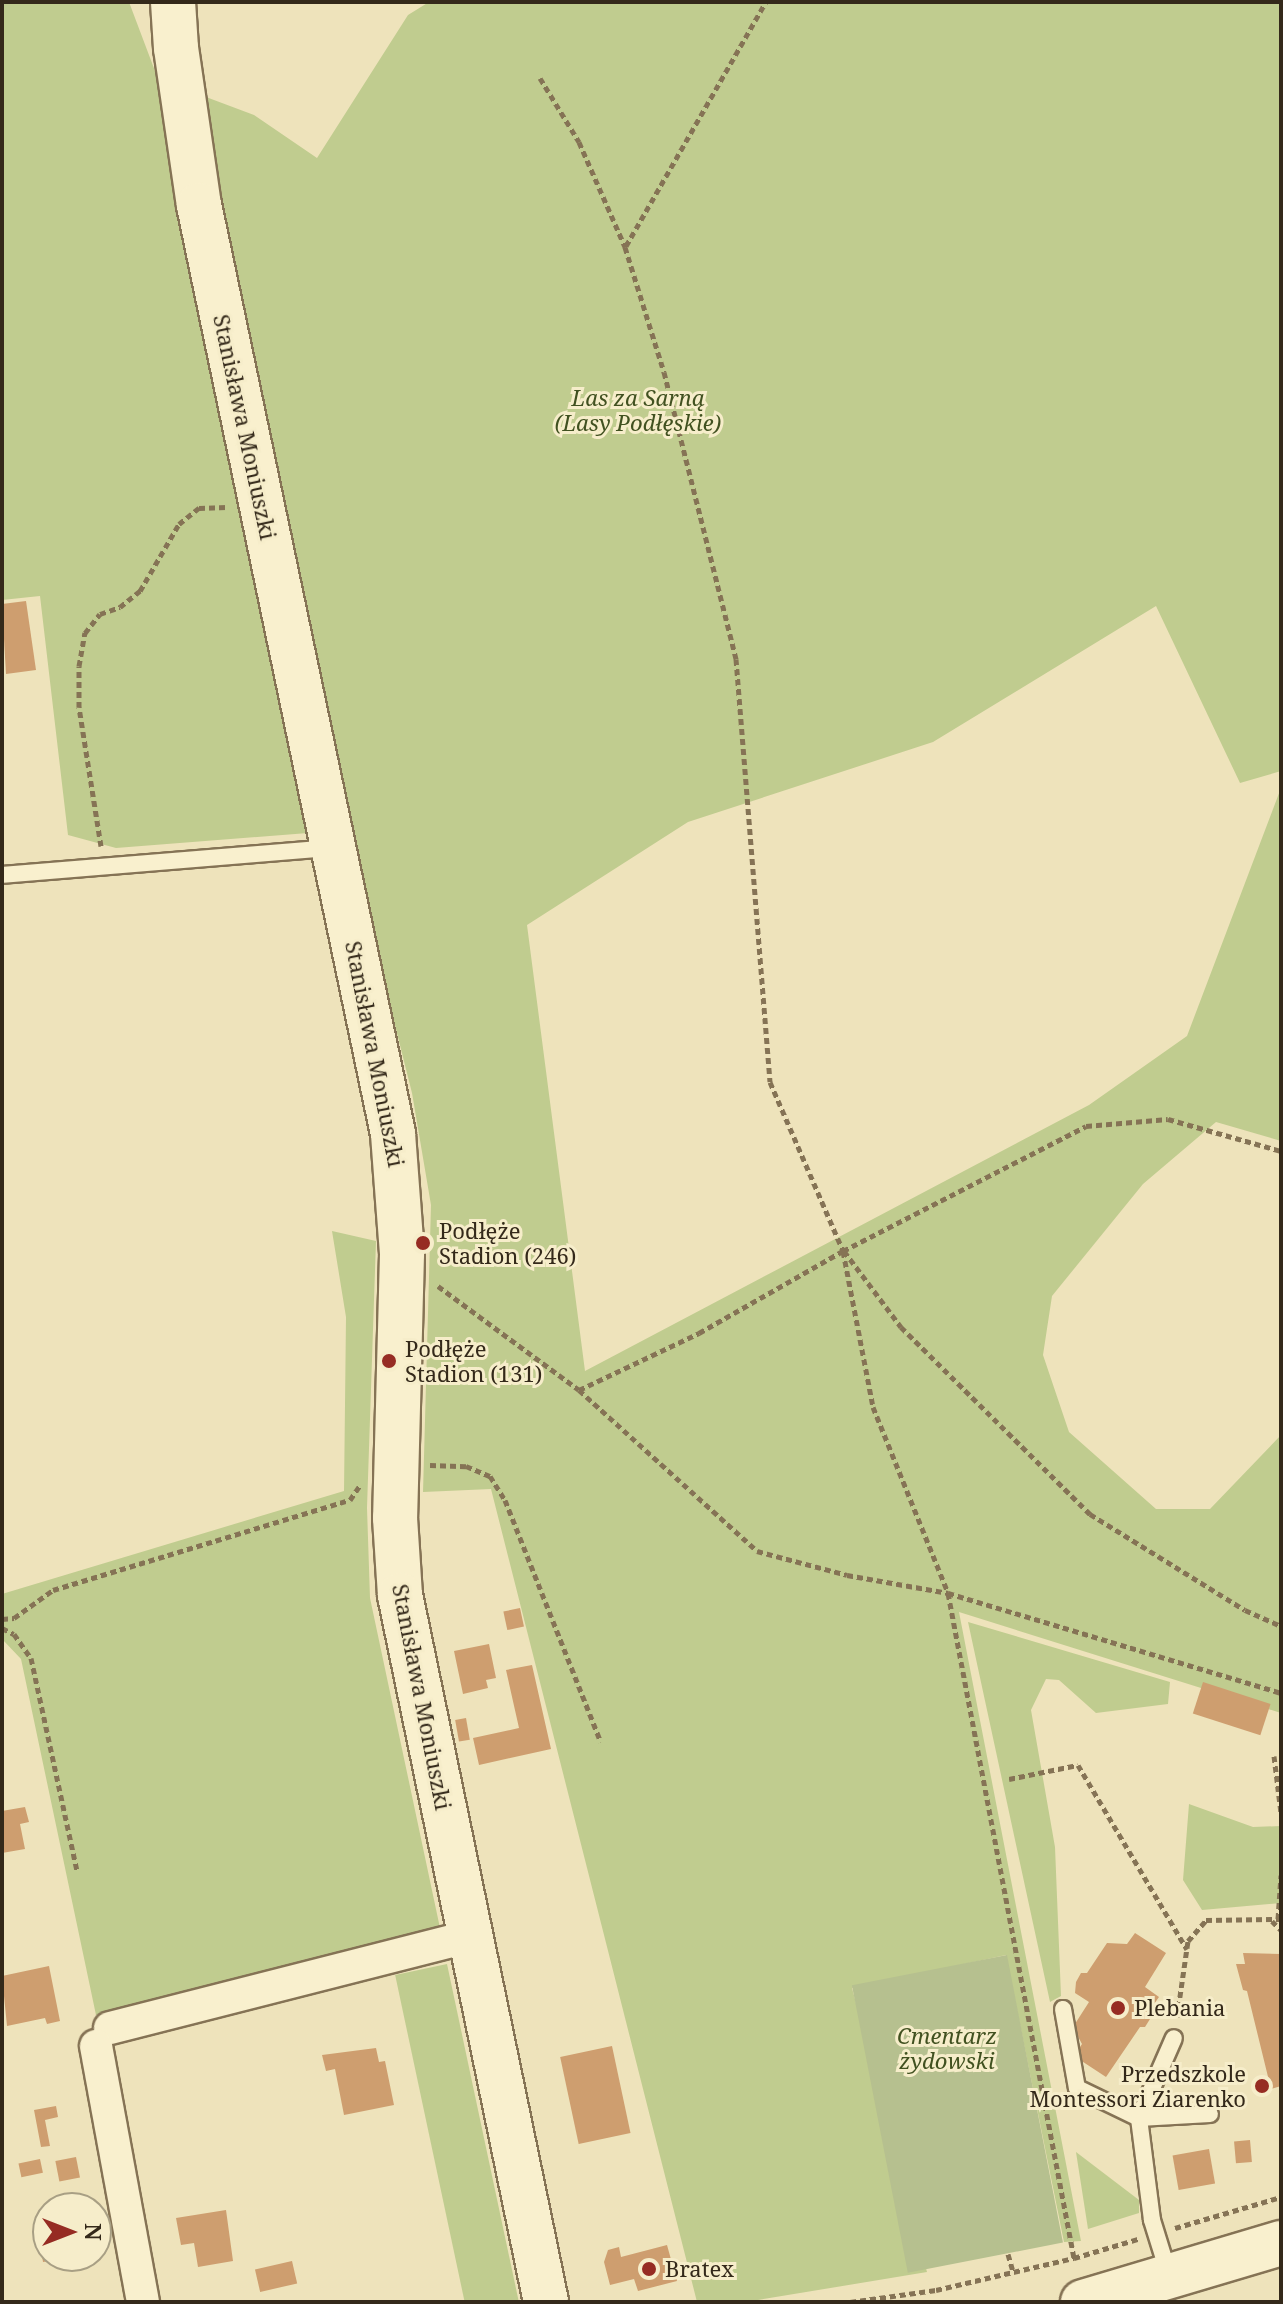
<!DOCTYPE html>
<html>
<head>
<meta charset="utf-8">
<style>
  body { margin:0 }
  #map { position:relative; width:1283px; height:2304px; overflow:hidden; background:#eee3bb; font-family:"Noto Serif",serif }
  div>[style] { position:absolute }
  .green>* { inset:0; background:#c0cc8f; transform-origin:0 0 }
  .cemetery>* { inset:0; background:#b6c08f; transform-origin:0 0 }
  .building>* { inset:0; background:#ce9e6f; transform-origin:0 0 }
  .path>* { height:5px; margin-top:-2.5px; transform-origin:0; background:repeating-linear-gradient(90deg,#857355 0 6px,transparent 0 10px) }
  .roads { filter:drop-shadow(2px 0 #857355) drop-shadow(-2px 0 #857355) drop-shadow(0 2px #857355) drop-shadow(0 -2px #857355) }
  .lane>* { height:16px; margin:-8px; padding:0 8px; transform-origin:8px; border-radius:8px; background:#f9f0ce }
  .street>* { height:32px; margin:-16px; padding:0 16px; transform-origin:16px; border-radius:16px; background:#f9f0ce }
  .secondary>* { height:44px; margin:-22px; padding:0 22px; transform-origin:22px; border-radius:22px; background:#f9f0ce }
  .dots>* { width:22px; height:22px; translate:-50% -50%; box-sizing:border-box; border:4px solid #f6edca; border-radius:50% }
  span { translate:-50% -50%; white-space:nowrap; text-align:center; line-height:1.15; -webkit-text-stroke:6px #f6edca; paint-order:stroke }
  .park-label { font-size:22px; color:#415120; font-style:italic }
  .street-label { font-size:22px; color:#34291a }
  .poi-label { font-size:22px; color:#34291a }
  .left { translate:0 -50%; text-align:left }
  .right { translate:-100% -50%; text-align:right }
  .frame { position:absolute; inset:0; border:4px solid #34291a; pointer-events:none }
  .north { position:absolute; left:32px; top:2192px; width:80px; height:80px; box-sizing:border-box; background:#f6edca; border:2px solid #a89f84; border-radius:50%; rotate:90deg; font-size:22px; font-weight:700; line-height:32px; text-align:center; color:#34291a }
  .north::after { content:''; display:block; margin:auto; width:28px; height:36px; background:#962c23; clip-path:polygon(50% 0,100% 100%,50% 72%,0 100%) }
</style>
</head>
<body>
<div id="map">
  <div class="green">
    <div style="clip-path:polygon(2px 2px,129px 2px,158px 79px,254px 115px,317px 158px,408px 15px,429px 2px,1281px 2px,1281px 771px,1240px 783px,1156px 606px,933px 742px,688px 822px,527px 925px,585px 1371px,1089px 1105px,1187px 1036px,1281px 788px,1281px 1141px,1216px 1122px,1143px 1184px,1052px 1296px,1043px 1355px,1069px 1432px,1156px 1509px,1210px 1509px,1281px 1435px,1281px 1713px,959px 1612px,1081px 2241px,1064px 2242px,1006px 1955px,852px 1988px,927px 2272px,746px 2302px,697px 2302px,491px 1489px,423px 1492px,431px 1205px,412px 1093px,346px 830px,116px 848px,68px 835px,40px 596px,2px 600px)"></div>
    <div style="clip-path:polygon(332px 1231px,376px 1241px,367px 1508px,370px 1598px,440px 1928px,96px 2015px,21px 1659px,2px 1639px,2px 1594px,344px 1491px,346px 1317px)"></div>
    <div style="clip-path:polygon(968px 1622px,1170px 1682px,1168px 1704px,1096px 1713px,1059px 1680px,1046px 1679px,1031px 1710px,1055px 1847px,1061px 1996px,1050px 2002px)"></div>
    <div style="clip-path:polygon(1189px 1804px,1253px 1827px,1281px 1826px,1281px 1903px,1202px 1910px,1183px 1880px)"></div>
    <div style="left:447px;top:1964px;width:345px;height:53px;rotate:78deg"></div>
    <div style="clip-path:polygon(1076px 2152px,1139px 2200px,1139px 2213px,1088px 2229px)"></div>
  </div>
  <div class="cemetery">
    <div style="left:1007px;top:1955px;width:293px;height:158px;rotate:79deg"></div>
  </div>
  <div class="building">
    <div style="clip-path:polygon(26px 601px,36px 670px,6px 674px,2px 604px)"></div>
    <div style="left:520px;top:1608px;width:19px;height:17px;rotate:78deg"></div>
    <div style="clip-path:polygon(489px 1644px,496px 1678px,486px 1680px,488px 1688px,463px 1694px,454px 1651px)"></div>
    <div style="clip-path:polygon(532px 1665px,551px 1749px,479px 1765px,473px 1738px,519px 1728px,506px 1670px)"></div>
    <div style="left:1203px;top:1682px;width:71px;height:33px;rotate:18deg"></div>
    <div style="left:466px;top:1718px;width:22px;height:11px;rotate:80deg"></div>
    <div style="clip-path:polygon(25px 1807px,29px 1822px,20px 1824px,25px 1849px,2px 1853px,2px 1811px)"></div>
    <div style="clip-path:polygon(1135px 1933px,1166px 1953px,1145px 1987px,1159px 1997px,1147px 2014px,1150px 2019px,1145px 2027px,1140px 2027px,1106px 2077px,1074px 2056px,1082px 2044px,1073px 2027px,1089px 2002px,1075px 1993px,1076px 1982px,1081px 1973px,1087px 1973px,1107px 1943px,1127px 1944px)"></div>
    <div style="clip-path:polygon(1243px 1953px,1281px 1954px,1281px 2086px,1271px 2089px,1247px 1991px,1243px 1990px,1236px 1964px,1245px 1964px)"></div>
    <div style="clip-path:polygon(49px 1966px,60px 2021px,47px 2024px,45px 2018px,7px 2026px,2px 1976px)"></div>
    <div style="left:612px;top:2046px;width:89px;height:53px;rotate:78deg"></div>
    <div style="clip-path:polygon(376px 2048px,379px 2062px,385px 2061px,394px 2105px,344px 2115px,335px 2069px,326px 2071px,322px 2055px)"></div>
    <div style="clip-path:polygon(56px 2106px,58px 2117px,45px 2120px,50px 2146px,41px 2147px,34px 2110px)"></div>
    <div style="left:1250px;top:2140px;width:22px;height:16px;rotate:85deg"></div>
    <div style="left:1209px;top:2149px;width:35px;height:37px;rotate:80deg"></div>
    <div style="left:76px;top:2157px;width:21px;height:21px;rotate:79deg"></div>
    <div style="left:40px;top:2159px;width:14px;height:22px;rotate:78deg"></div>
    <div style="clip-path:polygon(226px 2210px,233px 2261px,198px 2267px,194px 2243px,181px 2245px,176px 2218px)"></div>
    <div style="clip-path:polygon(48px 2215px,48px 2256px,70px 2258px,43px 2262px,36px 2217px)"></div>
    <div style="clip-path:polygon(667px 2245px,677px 2281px,638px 2291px,634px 2279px,610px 2285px,604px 2262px,608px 2250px,619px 2247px,621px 2257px)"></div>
    <div style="left:292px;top:2261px;width:23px;height:38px;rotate:77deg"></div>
  </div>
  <div class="path">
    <div style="left:540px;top:78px;width:75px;rotate:58.6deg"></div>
    <div style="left:579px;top:142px;width:115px;rotate:66.3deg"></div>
    <div style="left:625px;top:247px;width:131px;rotate:72.7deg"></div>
    <div style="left:664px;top:372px;width:296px;rotate:75.9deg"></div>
    <div style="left:736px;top:659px;width:424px;rotate:85.4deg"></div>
    <div style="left:770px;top:1082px;width:184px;rotate:66.6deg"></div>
    <div style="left:843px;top:1251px;width:159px;rotate:79.1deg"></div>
    <div style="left:873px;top:1407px;width:201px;rotate:68deg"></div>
    <div style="left:948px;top:1593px;width:677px;rotate:79.27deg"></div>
    <div style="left:626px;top:246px;width:281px;rotate:-60.2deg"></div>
    <div style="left:101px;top:846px;width:141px;rotate:-99deg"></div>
    <div style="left:79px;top:707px;width:41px;rotate:-90deg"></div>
    <div style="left:79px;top:666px;width:34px;rotate:-80deg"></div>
    <div style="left:85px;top:633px;width:24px;rotate:-52deg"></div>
    <div style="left:100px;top:614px;width:21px;rotate:-19deg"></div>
    <div style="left:120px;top:607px;width:26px;rotate:-39deg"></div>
    <div style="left:140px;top:591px;width:78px;rotate:-59.8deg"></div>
    <div style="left:179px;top:524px;width:26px;rotate:-39deg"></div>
    <div style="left:199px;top:508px;width:28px;rotate:-2deg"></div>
    <div style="left:844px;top:1251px;width:95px;rotate:53.1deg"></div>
    <div style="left:901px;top:1327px;width:266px;rotate:44.7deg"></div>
    <div style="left:1090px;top:1514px;width:182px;rotate:31.8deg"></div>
    <div style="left:1245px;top:1610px;width:39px;rotate:24deg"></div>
    <div style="left:438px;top:1286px;width:175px;rotate:36.4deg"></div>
    <div style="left:579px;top:1390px;width:240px;rotate:42.1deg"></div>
    <div style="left:757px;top:1551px;width:93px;rotate:14.9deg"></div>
    <div style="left:847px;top:1575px;width:103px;rotate:10.1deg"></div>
    <div style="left:948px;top:1593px;width:348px;rotate:16.7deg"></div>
    <div style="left:579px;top:1390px;width:133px;rotate:-25.4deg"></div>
    <div style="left:699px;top:1333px;width:166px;rotate:-29.7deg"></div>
    <div style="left:843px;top:1251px;width:273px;rotate:-27.2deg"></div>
    <div style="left:1086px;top:1126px;width:82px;rotate:-4.9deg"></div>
    <div style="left:1168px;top:1119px;width:117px;rotate:15.8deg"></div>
    <div style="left:430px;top:1465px;width:36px;rotate:2deg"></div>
    <div style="left:466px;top:1466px;width:26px;rotate:23deg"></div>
    <div style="left:490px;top:1476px;width:28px;rotate:58deg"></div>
    <div style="left:505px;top:1500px;width:260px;rotate:68.4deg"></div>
    <div style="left:2px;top:1619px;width:12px;rotate:-5deg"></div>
    <div style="left:14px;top:1618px;width:48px;rotate:-35.7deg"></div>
    <div style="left:53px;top:1590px;width:310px;rotate:-16.9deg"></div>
    <div style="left:350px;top:1500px;width:18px;rotate:-56deg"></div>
    <div style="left:2px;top:1628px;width:13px;rotate:27deg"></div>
    <div style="left:14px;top:1634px;width:29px;rotate:55deg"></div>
    <div style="left:31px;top:1658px;width:218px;rotate:77.8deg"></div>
    <div style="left:1274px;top:1756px;width:57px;rotate:83deg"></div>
    <div style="left:1009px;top:1779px;width:70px;rotate:-11.5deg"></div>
    <div style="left:1078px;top:1765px;width:214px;rotate:59.4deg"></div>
    <div style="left:1278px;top:1919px;width:44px;rotate:-86.1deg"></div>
    <div style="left:1272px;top:1921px;width:13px;rotate:45deg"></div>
    <div style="left:1177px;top:2017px;width:77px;rotate:-81.8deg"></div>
    <div style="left:1188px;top:1941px;width:28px;rotate:-49deg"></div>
    <div style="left:1206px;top:1920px;width:75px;rotate:-0.8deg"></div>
    <div style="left:1175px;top:2228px;width:110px;rotate:-16.3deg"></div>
    <div style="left:1008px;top:2254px;width:19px;rotate:74deg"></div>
    <div style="left:850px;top:2302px;width:87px;rotate:-7.9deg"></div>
    <div style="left:936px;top:2290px;width:142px;rotate:-13.1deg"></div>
    <div style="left:1074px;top:2258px;width:67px;rotate:-16.5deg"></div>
  </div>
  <div class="roads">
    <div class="lane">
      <div style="left:2px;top:875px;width:332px;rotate:-4.7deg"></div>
      <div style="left:1063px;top:2009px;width:80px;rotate:80deg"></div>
      <div style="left:1077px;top:2088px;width:69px;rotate:25.8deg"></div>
      <div style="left:1139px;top:2118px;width:71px;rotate:-3.2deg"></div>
      <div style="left:1169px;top:2275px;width:58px;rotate:-107.2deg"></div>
      <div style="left:1152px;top:2220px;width:103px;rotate:-97.3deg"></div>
      <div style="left:1139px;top:2118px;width:87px;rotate:-66.4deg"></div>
    </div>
    <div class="street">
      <div style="left:110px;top:2028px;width:369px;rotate:-14.3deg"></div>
      <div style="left:96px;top:2046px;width:260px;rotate:79.6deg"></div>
    </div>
    <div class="secondary">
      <div style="left:173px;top:2px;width:46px;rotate:86.3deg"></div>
      <div style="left:176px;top:48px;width:159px;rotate:81.7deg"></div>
      <div style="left:199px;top:205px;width:949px;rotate:78.2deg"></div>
      <div style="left:393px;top:1134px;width:120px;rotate:85.7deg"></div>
      <div style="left:402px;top:1254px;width:264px;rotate:91.5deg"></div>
      <div style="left:395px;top:1518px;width:77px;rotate:86.3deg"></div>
      <div style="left:400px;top:1595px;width:722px;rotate:78.33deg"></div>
      <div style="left:1083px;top:2302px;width:207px;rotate:-16.6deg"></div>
    </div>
  </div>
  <div class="dots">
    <div style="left:423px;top:1243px;background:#962c23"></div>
    <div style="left:389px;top:1361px;background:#962c23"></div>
    <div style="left:1118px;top:2008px;background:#962c23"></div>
    <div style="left:1262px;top:2086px;background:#962c23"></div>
    <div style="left:649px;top:2269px;background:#962c23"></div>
  </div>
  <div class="park-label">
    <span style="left:638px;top:410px">Las za Sarną<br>(Lasy Podłęskie)</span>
    <span style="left:947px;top:2048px">Cmentarz<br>żydowski</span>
  </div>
  <div class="street-label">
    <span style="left:245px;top:427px;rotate:78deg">Stanisława Moniuszki</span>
    <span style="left:375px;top:1054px;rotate:79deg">Stanisława Moniuszki</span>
    <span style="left:422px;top:1697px;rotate:79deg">Stanisława Moniuszki</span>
  </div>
  <div class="poi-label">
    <span class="left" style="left:439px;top:1243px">Podłęże<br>Stadion (246)</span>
    <span class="left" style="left:405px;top:1361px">Podłęże<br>Stadion (131)</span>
    <span class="left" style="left:1134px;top:2008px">Plebania</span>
    <span class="right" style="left:1246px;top:2086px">Przedszkole<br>Montessori Ziarenko</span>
    <span class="left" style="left:665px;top:2269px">Bratex</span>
  </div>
  <div class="frame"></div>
  <div class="north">N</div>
</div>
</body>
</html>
